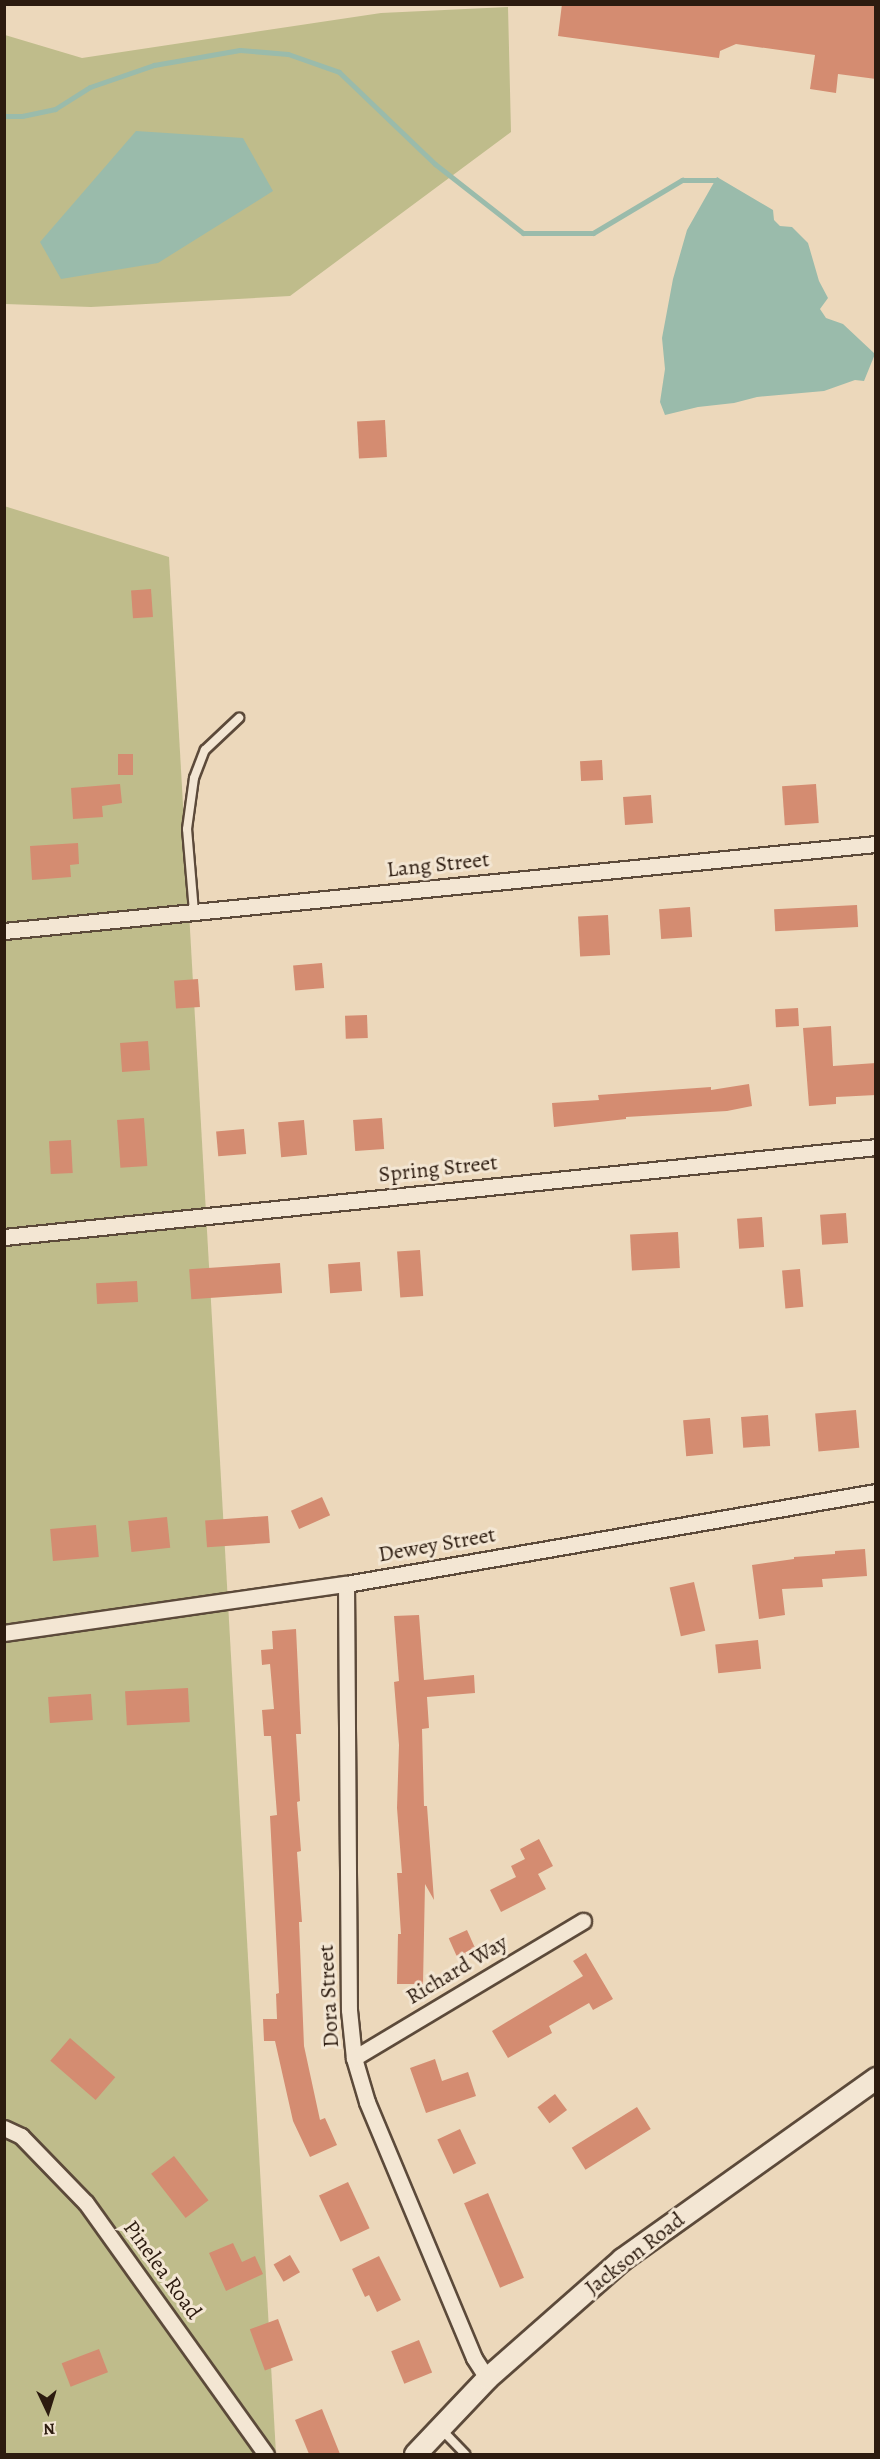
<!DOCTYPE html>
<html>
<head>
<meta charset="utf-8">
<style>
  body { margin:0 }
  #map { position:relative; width:880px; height:2459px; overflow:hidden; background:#ecd8bb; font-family:Alegreya,serif }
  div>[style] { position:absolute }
  .green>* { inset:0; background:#bfbc8b }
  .water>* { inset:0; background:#9abbab }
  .stream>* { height:5px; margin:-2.5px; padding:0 2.5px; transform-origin:2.5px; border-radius:2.5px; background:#9abbab }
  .building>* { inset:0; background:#d48c71; transform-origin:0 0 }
  .roads { filter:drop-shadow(2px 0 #5c4a3a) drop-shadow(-2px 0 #5c4a3a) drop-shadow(0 2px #5c4a3a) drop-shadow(0 -2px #5c4a3a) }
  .lane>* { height:8px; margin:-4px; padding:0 4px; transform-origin:4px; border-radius:4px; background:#f3e6d3 }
  .street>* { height:15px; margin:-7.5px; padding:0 7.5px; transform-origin:7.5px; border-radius:7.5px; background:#f3e6d3 }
  .secondary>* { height:21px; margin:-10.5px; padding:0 10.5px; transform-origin:10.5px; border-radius:10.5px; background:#f3e6d3 }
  span { translate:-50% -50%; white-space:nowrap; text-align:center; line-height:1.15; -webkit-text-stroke:6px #f3e6d3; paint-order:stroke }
  .street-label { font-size:22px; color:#2c1b0f }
  .frame { position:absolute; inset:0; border:6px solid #2c1b0f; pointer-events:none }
  .north { position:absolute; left:18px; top:2381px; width:60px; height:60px; -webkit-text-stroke:4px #f3e6d3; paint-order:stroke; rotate:176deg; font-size:16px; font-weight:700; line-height:24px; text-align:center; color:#2c1b0f }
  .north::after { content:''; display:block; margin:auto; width:21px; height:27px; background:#2c1b0f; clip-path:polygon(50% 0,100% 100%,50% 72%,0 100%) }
</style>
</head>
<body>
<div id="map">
  <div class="green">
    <div style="clip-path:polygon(508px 7px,511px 132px,290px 296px,91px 307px,5px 304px,5px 35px,82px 58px,381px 13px)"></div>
    <div style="clip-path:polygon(4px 506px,169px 557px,276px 2454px,5px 2454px)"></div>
  </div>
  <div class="water">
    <div style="clip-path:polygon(136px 131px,243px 138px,273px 191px,158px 263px,61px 279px,40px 242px)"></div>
    <div style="clip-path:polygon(717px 177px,773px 210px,774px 220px,780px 226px,792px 227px,808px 243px,819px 281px,828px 298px,820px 309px,826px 318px,843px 324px,875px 354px,864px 381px,855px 380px,824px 391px,757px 397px,734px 403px,698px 407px,665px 415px,660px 402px,665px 369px,662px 338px,673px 279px,687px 230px)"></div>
  </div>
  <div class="stream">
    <div style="left:4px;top:116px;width:18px"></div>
    <div style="left:22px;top:116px;width:34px;rotate:-12deg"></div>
    <div style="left:55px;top:109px;width:41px;rotate:-32.2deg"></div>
    <div style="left:90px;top:87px;width:68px;rotate:-19deg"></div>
    <div style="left:154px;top:65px;width:87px;rotate:-9.9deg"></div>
    <div style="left:240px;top:50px;width:48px;rotate:4.8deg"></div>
    <div style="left:288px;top:54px;width:54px;rotate:19.4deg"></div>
    <div style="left:339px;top:72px;width:133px;rotate:43.8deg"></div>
    <div style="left:435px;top:164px;width:112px;rotate:38.1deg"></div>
    <div style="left:523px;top:233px;width:70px"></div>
    <div style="left:593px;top:233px;width:104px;rotate:-30.8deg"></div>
    <div style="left:682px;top:180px;width:34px"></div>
  </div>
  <div class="building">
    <div style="clip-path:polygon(562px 4px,876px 4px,876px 79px,838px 74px,836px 93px,810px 89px,815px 55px,736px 44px,720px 51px,719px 58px,558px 36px)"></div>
    <div style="left:385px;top:420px;width:37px;height:28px;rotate:87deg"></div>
    <div style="left:151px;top:589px;width:28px;height:20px;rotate:86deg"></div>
    <div style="left:118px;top:754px;width:15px;height:21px"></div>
    <div style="left:602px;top:760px;width:20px;height:22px;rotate:87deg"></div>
    <div style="clip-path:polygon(120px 784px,122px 803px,102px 806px,103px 817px,73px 819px,71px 788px)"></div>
    <div style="left:816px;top:784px;width:39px;height:34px;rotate:86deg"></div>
    <div style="left:651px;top:795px;width:28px;height:28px;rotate:86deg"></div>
    <div style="clip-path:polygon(78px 843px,79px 864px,70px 865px,71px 877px,32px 880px,30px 846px)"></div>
    <div style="left:857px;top:905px;width:22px;height:83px;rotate:87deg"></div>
    <div style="left:690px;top:907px;width:30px;height:31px;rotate:86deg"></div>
    <div style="left:608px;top:915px;width:40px;height:30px;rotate:87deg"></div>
    <div style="left:322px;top:963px;width:25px;height:29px;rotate:85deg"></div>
    <div style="left:198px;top:979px;width:28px;height:24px;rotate:86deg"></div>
    <div style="left:798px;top:1008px;width:18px;height:23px;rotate:87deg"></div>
    <div style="left:367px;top:1015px;width:23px;height:22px;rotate:88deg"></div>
    <div style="clip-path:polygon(831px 1026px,833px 1066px,876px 1063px,876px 1095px,836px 1097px,836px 1104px,809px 1106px,803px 1028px)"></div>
    <div style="left:148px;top:1041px;width:29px;height:28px;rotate:86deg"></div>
    <div style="clip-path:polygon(749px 1084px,752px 1106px,727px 1111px,626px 1117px,626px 1119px,554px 1127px,552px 1103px,599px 1100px,598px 1095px,711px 1087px,711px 1090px)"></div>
    <div style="left:144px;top:1118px;width:48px;height:27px;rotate:86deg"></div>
    <div style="left:382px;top:1118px;width:31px;height:29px;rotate:86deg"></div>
    <div style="left:304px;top:1120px;width:35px;height:26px;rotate:85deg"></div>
    <div style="left:244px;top:1129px;width:25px;height:28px;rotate:85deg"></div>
    <div style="left:71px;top:1140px;width:33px;height:22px;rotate:87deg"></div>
    <div style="left:846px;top:1213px;width:30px;height:26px;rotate:86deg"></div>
    <div style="left:762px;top:1217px;width:30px;height:25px;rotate:86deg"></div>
    <div style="left:678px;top:1232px;width:36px;height:48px;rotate:87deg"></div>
    <div style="left:420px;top:1250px;width:46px;height:23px;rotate:86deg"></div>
    <div style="left:360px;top:1262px;width:29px;height:32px;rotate:86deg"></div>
    <div style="left:280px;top:1263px;width:30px;height:91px;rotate:86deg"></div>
    <div style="left:800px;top:1269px;width:38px;height:18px;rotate:85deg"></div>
    <div style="left:137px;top:1281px;width:21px;height:41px;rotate:87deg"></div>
    <div style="left:856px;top:1410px;width:38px;height:41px;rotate:85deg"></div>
    <div style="left:768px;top:1415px;width:31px;height:27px;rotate:86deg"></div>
    <div style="left:710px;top:1418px;width:36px;height:27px;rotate:85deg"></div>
    <div style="left:322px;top:1497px;width:20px;height:34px;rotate:66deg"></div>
    <div style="left:268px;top:1516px;width:27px;height:63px;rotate:86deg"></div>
    <div style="left:167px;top:1517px;width:31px;height:39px;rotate:84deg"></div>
    <div style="left:96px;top:1525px;width:32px;height:46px;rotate:85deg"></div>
    <div style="clip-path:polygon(865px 1549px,867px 1576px,822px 1579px,823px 1587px,782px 1589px,785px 1615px,759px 1619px,752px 1565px,794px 1559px,794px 1557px,835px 1554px,835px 1551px)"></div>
    <div style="left:694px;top:1582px;width:50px;height:25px;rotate:77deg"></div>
    <div style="clip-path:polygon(419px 1615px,424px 1680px,474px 1675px,475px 1693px,427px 1697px,429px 1728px,422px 1729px,424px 1806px,427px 1806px,434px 1900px,425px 1884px,423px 1984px,397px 1984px,398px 1934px,401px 1934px,397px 1873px,402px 1873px,397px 1808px,399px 1745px,394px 1682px,399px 1681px,394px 1616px)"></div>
    <div style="clip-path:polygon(296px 1629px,301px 1734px,296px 1734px,300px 1801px,297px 1802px,301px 1851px,297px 1852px,302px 1922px,299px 1922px,304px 2046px,320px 2120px,325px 2118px,337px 2145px,310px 2157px,293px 2121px,275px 2041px,264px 2041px,263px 2019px,277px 2019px,276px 1994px,279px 1993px,270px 1816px,277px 1815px,271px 1736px,264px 1736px,262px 1710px,274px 1709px,270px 1664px,262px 1665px,261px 1650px,273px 1649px,272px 1631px)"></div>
    <div style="left:758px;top:1640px;width:29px;height:43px;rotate:84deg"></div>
    <div style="left:188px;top:1688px;width:34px;height:63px;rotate:87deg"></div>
    <div style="left:91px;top:1694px;width:26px;height:43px;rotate:86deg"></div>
    <div style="clip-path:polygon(539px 1839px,553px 1866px,538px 1874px,546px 1889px,501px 1912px,490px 1890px,516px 1877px,511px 1866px,525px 1859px,520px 1849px)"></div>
    <div style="left:467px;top:1930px;width:22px;height:20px;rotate:66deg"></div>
    <div style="clip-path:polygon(586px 1953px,613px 1999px,593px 2010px,589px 2003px,549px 2026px,552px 2033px,508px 2058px,492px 2031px,583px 1976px,573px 1961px)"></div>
    <div style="left:70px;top:2038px;width:60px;height:30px;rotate:41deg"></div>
    <div style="clip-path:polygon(435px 2059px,442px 2081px,468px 2072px,476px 2096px,426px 2113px,410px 2068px)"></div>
    <div style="left:555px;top:2094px;width:20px;height:22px;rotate:53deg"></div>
    <div style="left:637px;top:2107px;width:26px;height:77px;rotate:58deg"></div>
    <div style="left:460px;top:2129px;width:38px;height:25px;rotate:65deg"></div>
    <div style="left:174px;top:2156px;width:56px;height:29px;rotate:52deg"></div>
    <div style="left:348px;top:2182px;width:51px;height:32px;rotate:65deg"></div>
    <div style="left:488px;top:2193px;width:92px;height:26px;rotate:67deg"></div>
    <div style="clip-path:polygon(233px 2243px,242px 2262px,255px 2256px,263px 2274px,226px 2291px,209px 2253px)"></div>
    <div style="left:290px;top:2255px;width:20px;height:19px;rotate:60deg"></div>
    <div style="clip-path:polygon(379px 2256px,401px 2300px,377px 2312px,369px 2295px,365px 2297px,352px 2269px)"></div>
    <div style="left:278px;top:2319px;width:44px;height:30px;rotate:70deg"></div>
    <div style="left:419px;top:2340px;width:35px;height:30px;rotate:68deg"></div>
    <div style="left:99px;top:2349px;width:25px;height:40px;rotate:69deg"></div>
    <div style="clip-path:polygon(322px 2409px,340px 2454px,309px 2454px,295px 2420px)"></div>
  </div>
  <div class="roads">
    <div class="lane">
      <div style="left:194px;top:912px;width:83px;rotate:-94.8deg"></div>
      <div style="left:187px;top:829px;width:51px;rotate:-82.2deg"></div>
      <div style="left:194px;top:778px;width:30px;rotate:-69deg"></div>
      <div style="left:205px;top:750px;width:47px;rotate:-43.3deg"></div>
      <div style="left:441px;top:2429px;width:35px;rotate:46deg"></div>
    </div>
    <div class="street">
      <div style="left:4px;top:931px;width:876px;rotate:-5.7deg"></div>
      <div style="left:4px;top:1237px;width:877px;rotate:-5.89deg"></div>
      <div style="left:346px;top:1584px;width:426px;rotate:89.6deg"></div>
      <div style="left:349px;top:2010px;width:48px;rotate:84.1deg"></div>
      <div style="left:354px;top:2058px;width:46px;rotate:73.5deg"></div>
      <div style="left:367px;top:2102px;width:277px;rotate:67.3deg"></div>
      <div style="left:474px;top:2358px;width:24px;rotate:57deg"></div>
      <div style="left:4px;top:1633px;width:345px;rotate:-8.2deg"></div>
      <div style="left:346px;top:1584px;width:538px;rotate:-9.85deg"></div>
      <div style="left:354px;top:2058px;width:267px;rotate:-30.9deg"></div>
      <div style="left:4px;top:2128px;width:19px;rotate:25deg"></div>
      <div style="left:21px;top:2136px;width:93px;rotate:45.9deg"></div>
      <div style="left:86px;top:2203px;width:309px;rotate:54.4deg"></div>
    </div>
    <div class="secondary">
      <div style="left:415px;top:2454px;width:105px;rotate:-46.5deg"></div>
      <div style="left:487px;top:2378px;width:180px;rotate:-41.4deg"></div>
      <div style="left:622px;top:2259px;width:312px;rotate:-35.5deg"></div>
    </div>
  </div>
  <div class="street-label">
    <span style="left:438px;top:865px;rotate:-6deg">Lang Street</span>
    <span style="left:438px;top:1169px;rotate:-6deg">Spring Street</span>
    <span style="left:437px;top:1545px;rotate:-10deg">Dewey Street</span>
    <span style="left:457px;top:1970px;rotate:-31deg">Richard Way</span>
    <span style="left:329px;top:1996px;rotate:-93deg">Dora Street</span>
    <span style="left:635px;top:2254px;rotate:-38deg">Jackson Road</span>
    <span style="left:162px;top:2270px;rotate:54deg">Pinelea Road</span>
  </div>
  <div class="frame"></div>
  <div class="north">N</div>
</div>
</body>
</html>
